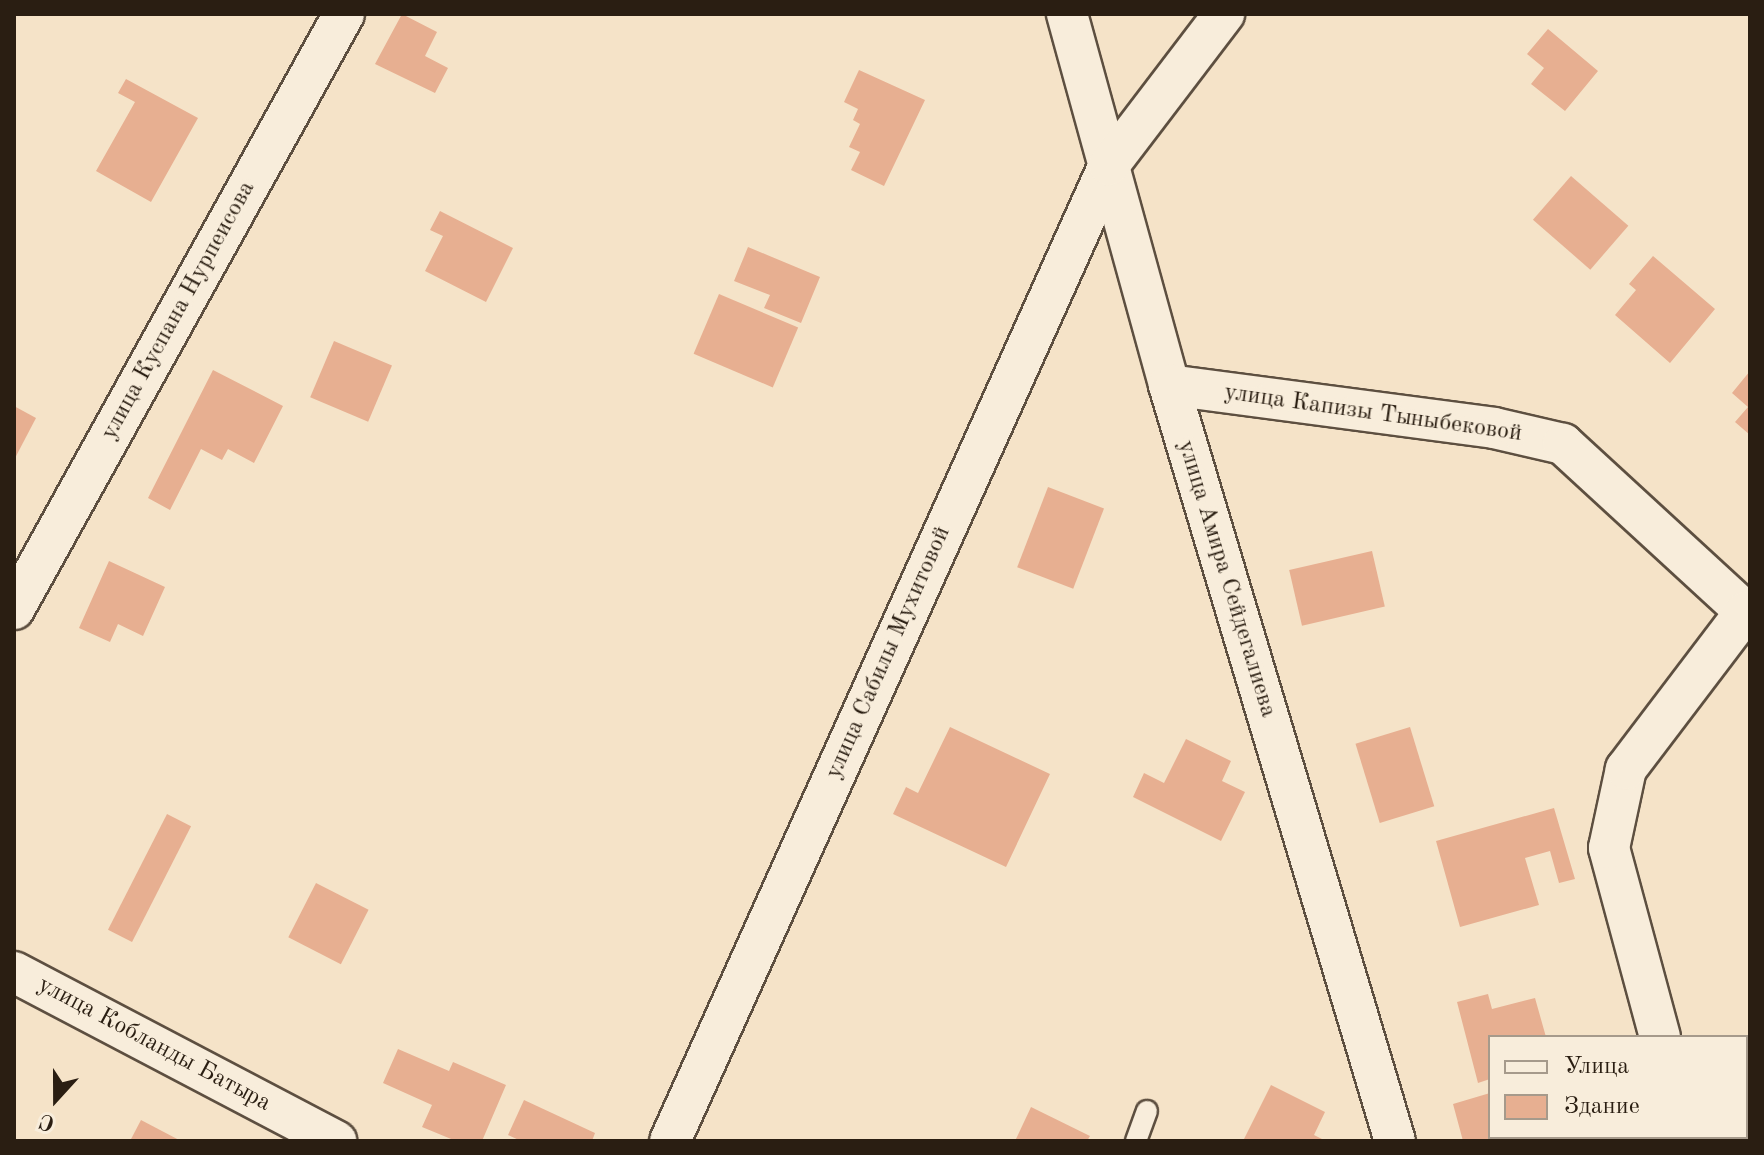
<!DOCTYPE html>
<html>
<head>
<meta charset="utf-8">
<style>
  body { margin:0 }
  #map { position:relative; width:1764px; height:1155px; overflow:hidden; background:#f5e3c8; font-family:"Old Standard TT",serif }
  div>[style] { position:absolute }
  .building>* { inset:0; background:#e7af91; transform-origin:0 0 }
  .roads { filter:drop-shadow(2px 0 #5d4f40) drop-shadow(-2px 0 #5d4f40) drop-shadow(0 2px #5d4f40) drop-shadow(0 -2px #5d4f40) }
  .service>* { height:20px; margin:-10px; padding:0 10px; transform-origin:10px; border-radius:10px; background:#f8eddb }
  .minor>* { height:40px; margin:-20px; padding:0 20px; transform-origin:20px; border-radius:20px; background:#f8eddb }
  span { translate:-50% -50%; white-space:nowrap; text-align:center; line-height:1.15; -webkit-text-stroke:8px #f8eddb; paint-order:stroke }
  .street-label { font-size:24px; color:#2a1e12 }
  .frame { position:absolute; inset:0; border:16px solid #2a1e12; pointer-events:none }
  .legend { position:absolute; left:1488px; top:1035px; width:260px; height:104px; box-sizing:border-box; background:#f8eddb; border:2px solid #a69a8b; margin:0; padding:10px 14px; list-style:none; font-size:24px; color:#2a1e12 }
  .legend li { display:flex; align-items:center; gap:16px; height:40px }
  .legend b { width:40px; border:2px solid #a69a8b }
  .north { position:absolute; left:16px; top:1059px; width:80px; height:80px; -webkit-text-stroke:6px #f8eddb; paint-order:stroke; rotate:201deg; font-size:22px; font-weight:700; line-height:32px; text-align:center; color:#2a1e12 }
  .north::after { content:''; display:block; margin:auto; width:28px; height:36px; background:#2a1e12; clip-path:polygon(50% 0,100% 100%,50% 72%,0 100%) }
</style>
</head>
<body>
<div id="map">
  <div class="building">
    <div style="clip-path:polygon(402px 14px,437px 32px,425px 56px,448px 68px,435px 93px,375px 64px)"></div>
    <div style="clip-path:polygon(1548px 29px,1598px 71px,1565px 111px,1531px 84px,1544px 68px,1527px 54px)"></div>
    <div style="clip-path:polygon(859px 70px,925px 100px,884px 186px,851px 170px,860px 152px,849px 147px,860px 124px,853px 120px,858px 109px,844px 102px)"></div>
    <div style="clip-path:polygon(126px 79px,198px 118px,151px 202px,96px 171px,135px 102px,118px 93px)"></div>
    <div style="left:1571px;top:176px;width:76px;height:58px;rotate:41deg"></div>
    <div style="clip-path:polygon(440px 211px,513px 248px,486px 302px,425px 271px,443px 236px,430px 230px)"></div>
    <div style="clip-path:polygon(748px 247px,820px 277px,801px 323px,764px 308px,770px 295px,734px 281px)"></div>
    <div style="clip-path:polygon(1653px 256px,1715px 309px,1670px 363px,1615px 315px,1636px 290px,1629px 284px)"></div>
    <div style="left:719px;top:294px;width:86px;height:65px;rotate:23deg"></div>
    <div style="left:334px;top:341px;width:63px;height:61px;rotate:23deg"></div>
    <div style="clip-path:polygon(213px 370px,283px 406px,254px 463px,228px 449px,222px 460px,201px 449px,170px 510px,148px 498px)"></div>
    <div style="clip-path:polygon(1750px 371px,1750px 435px,1735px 422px,1748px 407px,1732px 393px)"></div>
    <div style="clip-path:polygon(14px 406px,36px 418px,14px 460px)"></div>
    <div style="left:1048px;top:487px;width:60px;height:86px;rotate:21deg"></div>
    <div style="left:1372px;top:551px;width:57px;height:85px;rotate:77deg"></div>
    <div style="clip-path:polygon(109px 561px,165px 587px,143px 636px,118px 624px,110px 642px,79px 628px)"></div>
    <div style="clip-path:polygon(950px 727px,1050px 774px,1006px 867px,893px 814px,906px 787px,918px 793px)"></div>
    <div style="left:1410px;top:727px;width:83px;height:57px;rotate:73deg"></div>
    <div style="clip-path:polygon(1186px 739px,1231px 761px,1222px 781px,1245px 792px,1221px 841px,1133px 797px,1144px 773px,1164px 783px)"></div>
    <div style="clip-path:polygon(1554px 808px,1575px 879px,1559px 883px,1550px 851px,1525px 858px,1539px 905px,1460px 927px,1436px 841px)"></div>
    <div style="left:167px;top:814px;width:27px;height:130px;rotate:27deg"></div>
    <div style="left:316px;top:883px;width:59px;height:61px;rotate:27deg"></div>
    <div style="clip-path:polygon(1488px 994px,1492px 1009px,1535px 998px,1546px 1037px,1490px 1037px,1490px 1079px,1478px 1083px,1457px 1002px)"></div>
    <div style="clip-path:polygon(398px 1049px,449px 1071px,453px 1062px,506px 1085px,482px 1141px,456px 1141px,422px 1127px,432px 1105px,383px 1083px)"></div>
    <div style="clip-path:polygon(1271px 1085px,1325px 1112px,1314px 1135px,1326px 1141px,1243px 1141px)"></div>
    <div style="clip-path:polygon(1490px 1093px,1490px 1137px,1542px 1141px,1463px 1141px,1453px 1104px)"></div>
    <div style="clip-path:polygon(524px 1100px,595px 1133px,592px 1141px,521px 1141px,508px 1135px)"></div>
    <div style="clip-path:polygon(1031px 1107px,1090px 1136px,1087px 1141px,1015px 1141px)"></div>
    <div style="clip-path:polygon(141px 1120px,181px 1141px,130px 1141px)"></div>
  </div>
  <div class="roads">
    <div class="service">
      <div style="left:1136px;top:1141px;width:32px;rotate:-70deg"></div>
    </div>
    <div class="minor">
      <div style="left:1067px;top:14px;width:385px;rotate:74.6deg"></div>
      <div style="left:1169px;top:385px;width:789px;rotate:73.36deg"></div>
      <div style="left:1169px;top:385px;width:328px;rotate:7.5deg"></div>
      <div style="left:1494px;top:428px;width:71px;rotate:13.1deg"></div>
      <div style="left:1563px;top:444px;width:254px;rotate:42.6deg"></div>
      <div style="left:14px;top:609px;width:680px;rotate:-60.99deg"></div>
      <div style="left:14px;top:972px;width:364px;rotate:27.7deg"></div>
      <div style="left:1660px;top:1037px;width:196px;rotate:-105.1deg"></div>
      <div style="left:1609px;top:848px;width:81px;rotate:-77.9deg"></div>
      <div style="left:1626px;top:769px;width:197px;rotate:-52.8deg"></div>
      <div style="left:1688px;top:1137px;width:4px;rotate:76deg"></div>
      <div style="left:670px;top:1141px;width:1070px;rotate:-65.78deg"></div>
      <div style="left:1109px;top:165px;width:190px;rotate:-52.7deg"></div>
    </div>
  </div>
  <div class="street-label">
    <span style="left:179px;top:311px;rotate:-61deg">улица Куспана Нурпеисова</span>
    <span style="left:1373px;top:414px;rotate:8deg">улица Капизы Тыныбековой</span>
    <span style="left:1226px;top:579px;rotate:73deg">улица Амира Сейдегалиева</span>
    <span style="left:889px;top:653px;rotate:-66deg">улица Сабилы Мухитовой</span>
    <span style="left:154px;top:1045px;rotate:28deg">улица Кобланды Батыра</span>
  </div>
  <div class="frame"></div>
  <ul class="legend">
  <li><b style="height:10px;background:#f8eddb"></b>Улица</li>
  <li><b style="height:22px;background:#e7af91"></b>Здание</li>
  </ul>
  <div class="north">С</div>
</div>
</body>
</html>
